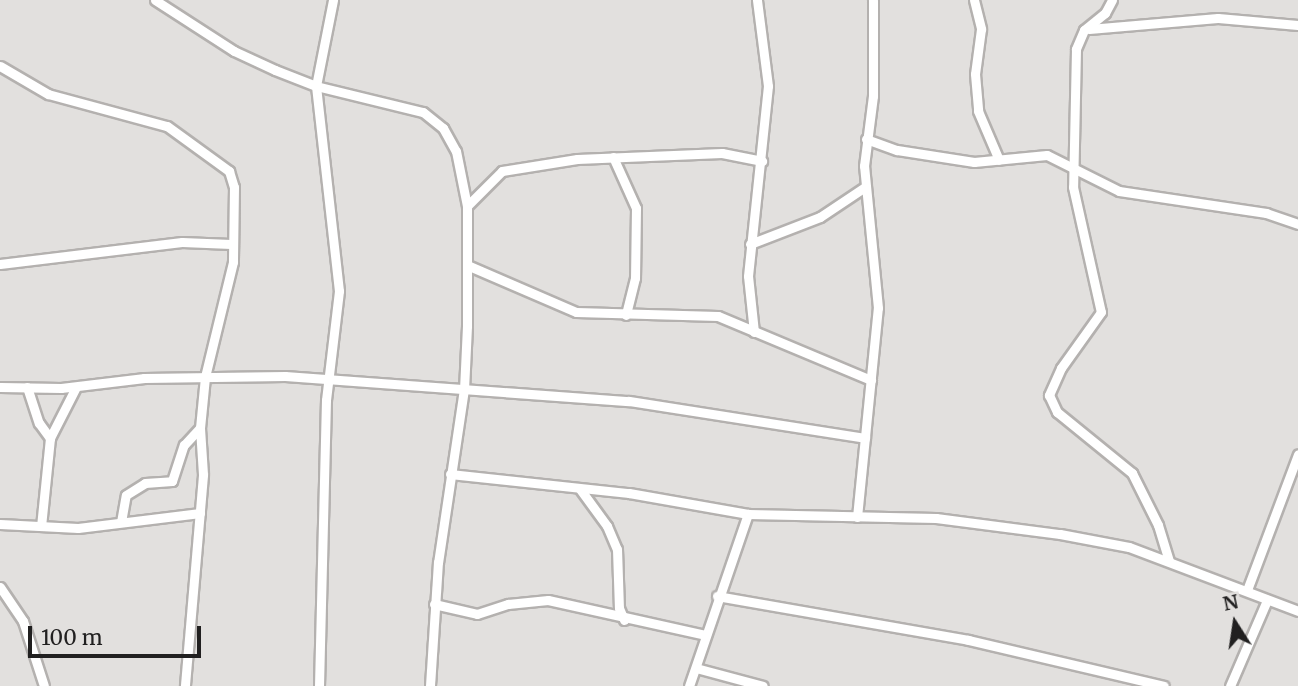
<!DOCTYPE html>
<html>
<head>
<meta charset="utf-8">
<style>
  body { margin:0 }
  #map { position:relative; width:1298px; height:686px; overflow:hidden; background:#e2e0de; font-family:Merriweather,serif }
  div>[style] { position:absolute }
  .roads { filter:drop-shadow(2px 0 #b4b1af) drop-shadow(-2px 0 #b4b1af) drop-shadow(0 2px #b4b1af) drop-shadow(0 -2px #b4b1af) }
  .street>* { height:9px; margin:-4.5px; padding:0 4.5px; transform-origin:4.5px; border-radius:4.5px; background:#fff }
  span { translate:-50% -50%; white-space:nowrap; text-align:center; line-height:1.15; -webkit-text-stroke:6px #e2e0de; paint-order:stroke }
  .north { position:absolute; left:1200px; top:588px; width:70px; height:70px; -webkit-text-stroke:5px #e2e0de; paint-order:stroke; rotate:348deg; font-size:19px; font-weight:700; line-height:28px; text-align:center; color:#212020 }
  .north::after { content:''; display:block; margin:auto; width:24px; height:32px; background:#212020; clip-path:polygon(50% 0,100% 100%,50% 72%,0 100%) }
  .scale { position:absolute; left:28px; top:626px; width:173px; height:32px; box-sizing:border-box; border:4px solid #212020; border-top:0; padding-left:9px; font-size:21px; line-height:24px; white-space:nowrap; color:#212020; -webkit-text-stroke:5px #e2e0de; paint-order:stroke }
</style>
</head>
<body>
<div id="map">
  <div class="roads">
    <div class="street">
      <div style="left:155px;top:0;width:94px;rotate:32.8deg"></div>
      <div style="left:234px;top:51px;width:45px;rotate:24.9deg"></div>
      <div style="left:275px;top:70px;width:44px;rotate:21.3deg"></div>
      <div style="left:316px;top:86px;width:110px;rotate:13.7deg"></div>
      <div style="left:423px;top:112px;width:26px;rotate:39deg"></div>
      <div style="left:443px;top:128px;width:26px;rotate:61deg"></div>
      <div style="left:456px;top:151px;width:56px;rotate:78.7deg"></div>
      <div style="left:467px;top:206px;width:120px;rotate:90deg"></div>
      <div style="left:467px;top:326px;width:63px;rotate:92.7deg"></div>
      <div style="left:464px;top:389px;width:175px;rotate:98.5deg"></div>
      <div style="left:438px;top:562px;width:124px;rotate:93.7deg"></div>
      <div style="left:974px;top:0;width:30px;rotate:76deg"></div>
      <div style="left:981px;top:29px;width:45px;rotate:97.6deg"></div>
      <div style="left:975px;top:74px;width:37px;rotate:85deg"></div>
      <div style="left:978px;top:111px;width:53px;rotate:66.8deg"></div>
      <div style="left:1112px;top:0;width:15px;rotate:118deg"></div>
      <div style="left:1105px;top:13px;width:27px;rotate:141deg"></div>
      <div style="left:1084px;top:30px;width:21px;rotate:113deg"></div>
      <div style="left:1076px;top:49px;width:138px;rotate:91.2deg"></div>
      <div style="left:1073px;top:187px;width:128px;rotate:77.4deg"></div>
      <div style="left:1101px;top:312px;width:69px;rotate:125.5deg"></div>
      <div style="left:1061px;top:368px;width:30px;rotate:114deg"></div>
      <div style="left:1049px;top:395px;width:19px;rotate:65deg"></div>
      <div style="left:1057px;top:412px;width:97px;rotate:39.1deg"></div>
      <div style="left:1132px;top:473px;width:58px;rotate:63.4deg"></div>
      <div style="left:1158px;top:525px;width:38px;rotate:73deg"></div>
      <div style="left:1089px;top:29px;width:129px;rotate:-4.9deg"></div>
      <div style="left:1218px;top:18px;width:80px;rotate:5deg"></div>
      <div style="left:0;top:66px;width:56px;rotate:30.3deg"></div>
      <div style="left:48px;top:94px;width:123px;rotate:15.1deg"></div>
      <div style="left:167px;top:126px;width:77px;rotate:36deg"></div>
      <div style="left:229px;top:171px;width:17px;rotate:73deg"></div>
      <div style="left:234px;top:187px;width:75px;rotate:90.8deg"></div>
      <div style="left:233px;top:262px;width:118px;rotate:103.7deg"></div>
      <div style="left:205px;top:377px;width:51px;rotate:95.6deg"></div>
      <div style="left:200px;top:428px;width:47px;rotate:86.3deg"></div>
      <div style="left:203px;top:475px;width:212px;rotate:94.9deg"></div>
      <div style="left:866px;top:139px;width:33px;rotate:20deg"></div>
      <div style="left:897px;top:150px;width:78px;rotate:8.9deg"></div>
      <div style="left:974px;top:162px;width:73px;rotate:-5.5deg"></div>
      <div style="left:1047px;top:155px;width:80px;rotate:26.6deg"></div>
      <div style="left:1119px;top:191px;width:149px;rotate:8.5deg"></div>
      <div style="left:1266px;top:213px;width:34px;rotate:19deg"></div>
      <div style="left:613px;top:157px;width:56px;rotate:65.7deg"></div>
      <div style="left:636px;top:208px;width:70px;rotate:90.8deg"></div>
      <div style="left:635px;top:278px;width:38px;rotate:104deg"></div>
      <div style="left:467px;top:206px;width:49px;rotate:-45deg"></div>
      <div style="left:502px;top:171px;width:76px;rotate:-9.1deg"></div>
      <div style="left:577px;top:159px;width:145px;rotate:-2.4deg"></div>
      <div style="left:722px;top:153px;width:41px;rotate:11.3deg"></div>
      <div style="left:750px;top:244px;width:75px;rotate:-21.1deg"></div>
      <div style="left:820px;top:217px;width:54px;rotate:-33.7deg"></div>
      <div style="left:0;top:264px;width:183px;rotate:-6.9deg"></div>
      <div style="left:182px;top:242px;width:49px;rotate:2.3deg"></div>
      <div style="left:467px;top:265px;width:119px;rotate:23.3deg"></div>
      <div style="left:576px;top:312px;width:142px;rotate:1.6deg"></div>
      <div style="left:718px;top:316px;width:166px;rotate:22.7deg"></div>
      <div style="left:754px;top:332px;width:56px;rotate:-96.1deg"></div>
      <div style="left:748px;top:276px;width:191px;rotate:-84deg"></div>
      <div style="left:768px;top:86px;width:87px;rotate:-97.3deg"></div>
      <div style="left:0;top:387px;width:61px;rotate:0.9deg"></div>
      <div style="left:61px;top:388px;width:84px;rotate:-6.9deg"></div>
      <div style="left:144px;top:378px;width:141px;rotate:-0.8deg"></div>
      <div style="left:285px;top:376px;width:345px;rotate:4.2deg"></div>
      <div style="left:629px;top:401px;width:239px;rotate:8.9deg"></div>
      <div style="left:27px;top:387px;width:38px;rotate:72deg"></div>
      <div style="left:39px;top:423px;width:19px;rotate:54deg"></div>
      <div style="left:50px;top:438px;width:88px;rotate:95.8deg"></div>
      <div style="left:50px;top:438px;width:57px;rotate:-63deg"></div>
      <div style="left:450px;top:474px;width:180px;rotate:6.1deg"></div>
      <div style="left:629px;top:493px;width:121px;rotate:10deg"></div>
      <div style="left:748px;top:514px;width:188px;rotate:1.2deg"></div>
      <div style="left:936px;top:518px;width:125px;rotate:7.4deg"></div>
      <div style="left:1060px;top:534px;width:70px;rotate:10.7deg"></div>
      <div style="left:1129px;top:547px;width:181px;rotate:20.7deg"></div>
      <div style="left:580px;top:489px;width:46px;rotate:53.9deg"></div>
      <div style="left:607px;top:526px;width:25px;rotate:67deg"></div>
      <div style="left:617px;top:549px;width:59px;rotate:88.1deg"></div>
      <div style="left:619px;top:608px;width:13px;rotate:67deg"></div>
      <div style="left:857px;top:517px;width:210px;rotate:-84.3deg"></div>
      <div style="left:878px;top:308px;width:143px;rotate:-95.6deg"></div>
      <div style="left:864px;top:166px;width:71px;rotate:-82.7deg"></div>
      <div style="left:873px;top:96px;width:96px;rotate:-90deg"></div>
      <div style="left:121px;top:522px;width:27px;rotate:-80deg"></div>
      <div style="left:126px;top:495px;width:22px;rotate:-32deg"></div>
      <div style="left:145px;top:483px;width:27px;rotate:-4deg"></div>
      <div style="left:172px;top:481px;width:38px;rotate:-72deg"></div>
      <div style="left:184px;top:445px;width:23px;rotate:-47deg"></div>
      <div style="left:0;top:524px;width:78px;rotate:2.9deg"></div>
      <div style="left:78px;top:528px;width:123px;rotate:-7deg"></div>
      <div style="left:0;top:587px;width:41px;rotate:55.9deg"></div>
      <div style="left:23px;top:621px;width:68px;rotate:72.1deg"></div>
      <div style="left:1247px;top:590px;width:145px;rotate:-69.4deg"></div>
      <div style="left:717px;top:596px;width:255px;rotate:9.9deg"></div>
      <div style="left:968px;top:640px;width:201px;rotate:13.2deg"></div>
      <div style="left:434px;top:604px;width:44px;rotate:13.1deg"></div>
      <div style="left:477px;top:614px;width:33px;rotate:-18deg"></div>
      <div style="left:508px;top:604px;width:40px;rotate:-5.7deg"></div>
      <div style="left:548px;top:600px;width:162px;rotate:12.5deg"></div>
      <div style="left:696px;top:668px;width:69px;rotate:15deg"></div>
      <div style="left:319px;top:686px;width:286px;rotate:-88.6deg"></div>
      <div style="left:326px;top:400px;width:110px;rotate:-83.2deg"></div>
      <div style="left:339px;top:291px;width:206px;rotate:-96.4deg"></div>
      <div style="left:316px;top:86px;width:88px;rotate:-78.8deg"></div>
      <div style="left:689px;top:686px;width:182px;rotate:-71.1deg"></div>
      <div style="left:1230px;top:686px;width:94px;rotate:-66.7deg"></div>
    </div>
  </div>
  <div class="north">N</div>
  <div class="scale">100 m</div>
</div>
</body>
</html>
